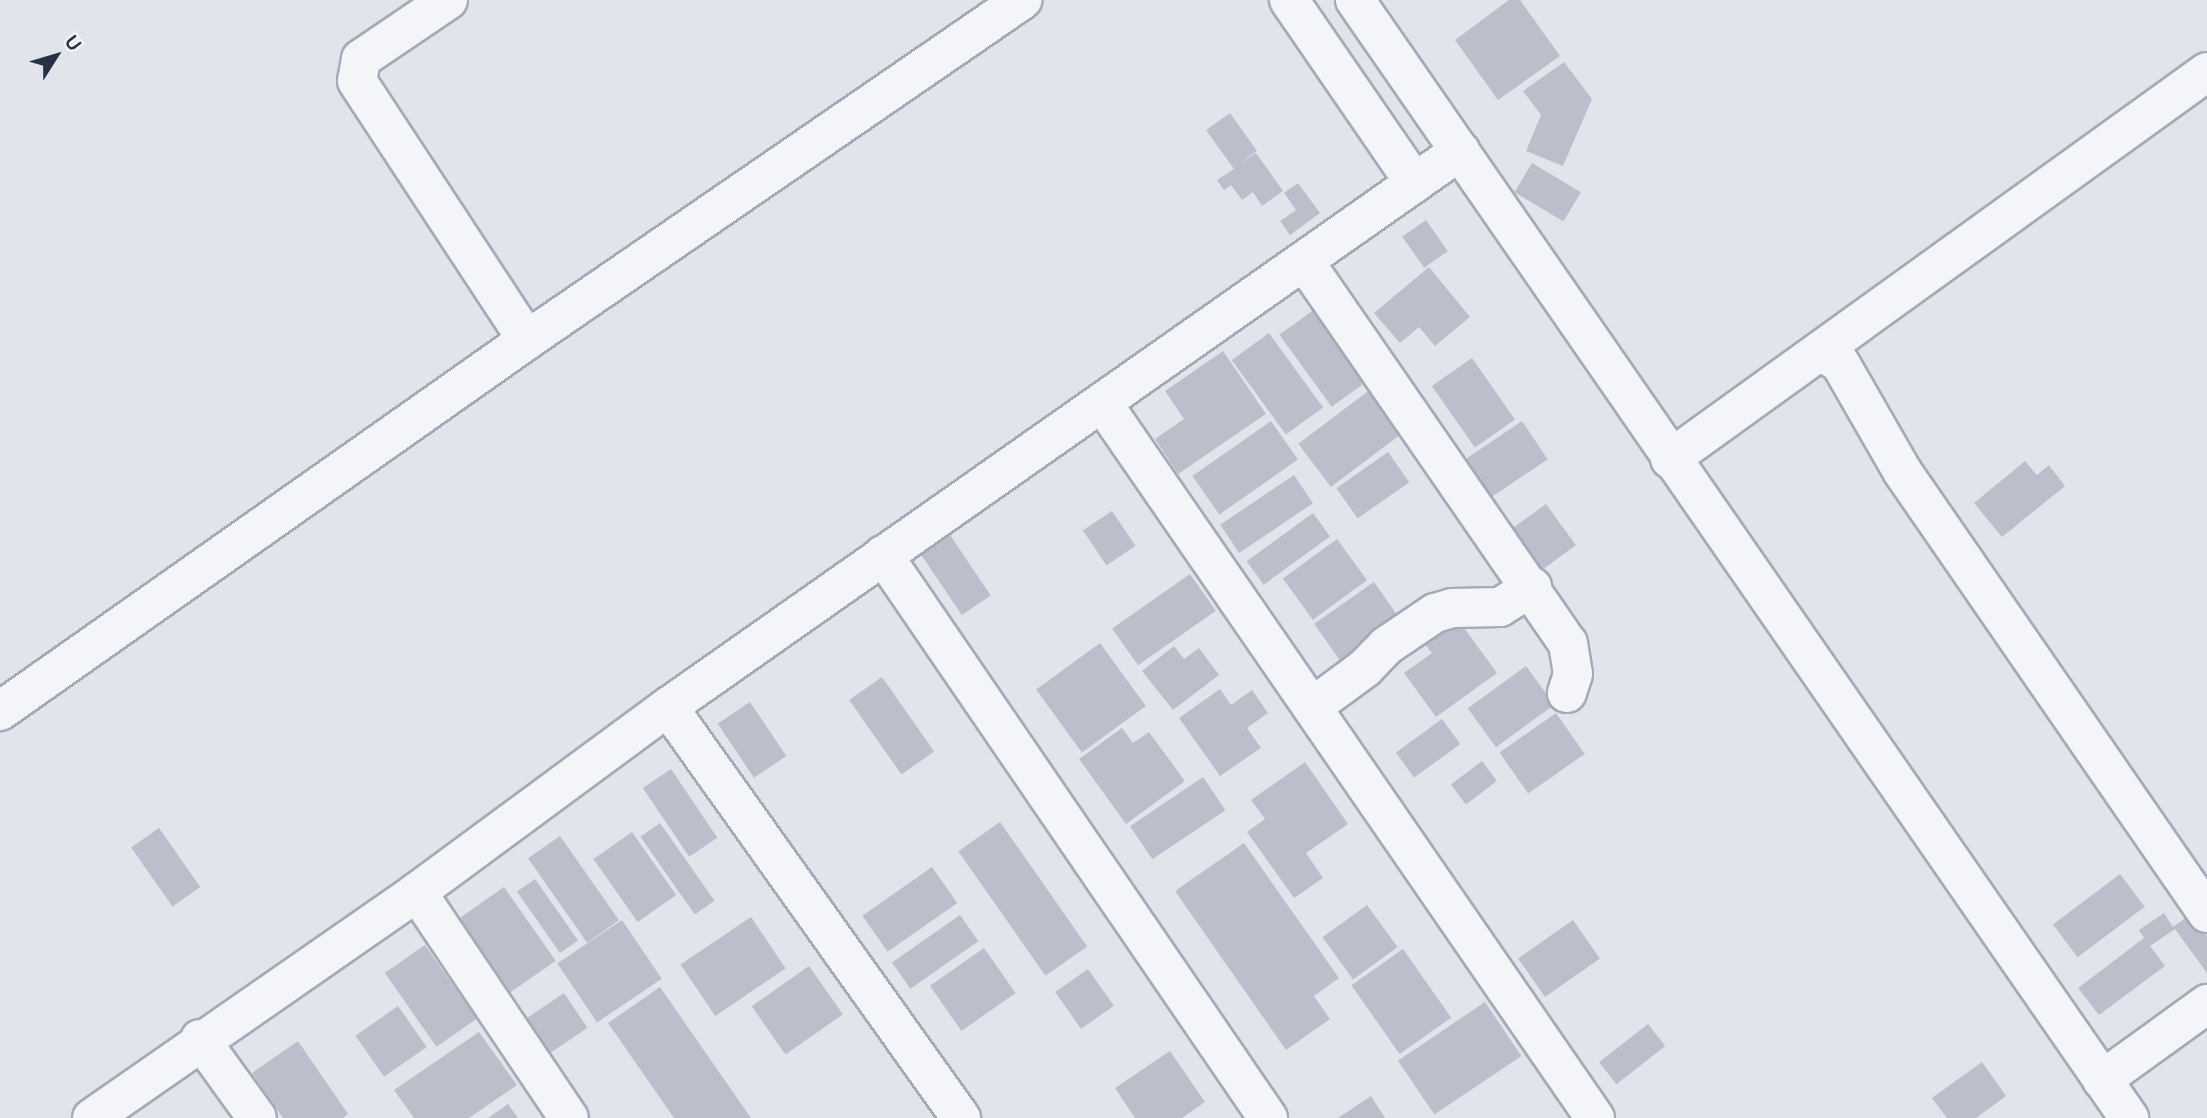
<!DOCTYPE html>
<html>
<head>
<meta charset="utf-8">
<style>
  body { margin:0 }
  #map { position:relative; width:2207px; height:1118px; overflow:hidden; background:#e1e4eb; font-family:Cabin,sans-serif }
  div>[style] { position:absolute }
  .building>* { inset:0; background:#bbbfcb; transform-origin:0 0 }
  .roads { filter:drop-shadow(2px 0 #a6aab6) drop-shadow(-2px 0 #a6aab6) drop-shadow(0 2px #a6aab6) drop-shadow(0 -2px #a6aab6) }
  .minor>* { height:38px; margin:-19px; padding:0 19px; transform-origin:19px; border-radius:19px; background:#f4f5f9 }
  span { translate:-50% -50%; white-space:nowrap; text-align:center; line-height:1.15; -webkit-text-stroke:5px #f1f3f8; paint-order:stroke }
  .north { position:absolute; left:21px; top:21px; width:70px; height:70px; -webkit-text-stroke:5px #f1f3f8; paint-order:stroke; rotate:53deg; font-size:19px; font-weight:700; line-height:28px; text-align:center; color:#283044 }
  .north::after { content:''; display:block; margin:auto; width:24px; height:32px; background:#283044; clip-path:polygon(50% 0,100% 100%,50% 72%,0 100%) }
</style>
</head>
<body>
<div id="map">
  <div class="building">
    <div style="clip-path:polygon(1509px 0,1520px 0,1560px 56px,1498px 100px,1455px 40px)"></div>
    <div style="clip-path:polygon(1564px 62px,1592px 99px,1563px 166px,1526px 151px,1541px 115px,1523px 91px)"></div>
    <div style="clip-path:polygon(1230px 113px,1257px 151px,1240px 163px,1256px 153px,1283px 191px,1262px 206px,1253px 192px,1242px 200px,1231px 185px,1224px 190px,1217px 180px,1234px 169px,1206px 130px)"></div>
    <div style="left:1532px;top:163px;width:57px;height:34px;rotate:31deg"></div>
    <div style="clip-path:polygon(1298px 183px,1320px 213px,1290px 235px,1280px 221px,1296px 210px,1284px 193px)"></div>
    <div style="left:1426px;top:220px;width:38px;height:29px;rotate:55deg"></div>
    <div style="clip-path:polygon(1429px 267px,1470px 317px,1435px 346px,1419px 327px,1400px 343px,1374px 313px)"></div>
    <div style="left:1315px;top:309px;width:89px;height:44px;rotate:54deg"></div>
    <div style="left:1269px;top:333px;width:92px;height:46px;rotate:54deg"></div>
    <div style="clip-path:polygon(1223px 351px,1266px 414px,1178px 474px,1155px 439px,1184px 419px,1165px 391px)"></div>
    <div style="left:1472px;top:358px;width:75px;height:49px;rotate:55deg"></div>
    <div style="left:1371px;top:389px;width:54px;height:91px;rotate:53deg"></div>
    <div style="left:1271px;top:421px;width:47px;height:96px;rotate:55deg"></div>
    <div style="left:1522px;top:421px;width:46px;height:67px;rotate:56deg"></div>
    <div style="left:1388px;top:452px;width:37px;height:63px;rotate:55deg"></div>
    <div style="clip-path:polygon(2025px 461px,2037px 475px,2049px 465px,2065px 486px,2002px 537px,1974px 503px)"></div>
    <div style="left:1294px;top:475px;width:34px;height:89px;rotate:56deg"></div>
    <div style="left:1546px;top:504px;width:51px;height:49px;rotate:54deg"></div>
    <div style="left:1112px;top:511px;width:42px;height:35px;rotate:56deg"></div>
    <div style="left:1313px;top:513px;width:29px;height:82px;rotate:54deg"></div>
    <div style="left:950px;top:535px;width:73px;height:35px;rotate:56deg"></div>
    <div style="left:1337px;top:539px;width:51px;height:67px;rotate:54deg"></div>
    <div style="left:1190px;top:574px;width:45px;height:95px;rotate:55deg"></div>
    <div style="left:1374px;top:582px;width:52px;height:73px;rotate:55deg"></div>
    <div style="clip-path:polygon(1456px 617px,1497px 673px,1436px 717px,1404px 673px,1432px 653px,1423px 642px)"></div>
    <div style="left:1100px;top:643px;width:78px;height:79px;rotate:54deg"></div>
    <div style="clip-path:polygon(1174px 646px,1184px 659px,1199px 648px,1219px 675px,1173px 710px,1142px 671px)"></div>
    <div style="left:1526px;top:666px;width:48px;height:72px;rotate:54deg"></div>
    <div style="left:882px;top:677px;width:91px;height:40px;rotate:55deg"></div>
    <div style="clip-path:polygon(1220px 689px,1231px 705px,1252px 690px,1268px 713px,1247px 728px,1261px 748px,1220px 776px,1179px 718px)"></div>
    <div style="left:750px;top:702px;width:65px;height:39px;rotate:56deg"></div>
    <div style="left:1556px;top:713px;width:50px;height:69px;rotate:55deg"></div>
    <div style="left:1442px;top:719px;width:31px;height:57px;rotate:54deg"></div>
    <div style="clip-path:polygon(1122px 728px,1133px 743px,1149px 732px,1185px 781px,1126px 824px,1079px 759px)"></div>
    <div style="left:1482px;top:761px;width:25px;height:39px;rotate:53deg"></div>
    <div style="clip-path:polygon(1305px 762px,1348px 824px,1306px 853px,1323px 878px,1294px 898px,1247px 832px,1265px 819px,1251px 800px)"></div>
    <div style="left:671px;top:769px;width:83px;height:34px;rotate:56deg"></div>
    <div style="left:1203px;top:777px;width:40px;height:88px;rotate:56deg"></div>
    <div style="left:1000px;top:822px;width:152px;height:51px;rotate:55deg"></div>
    <div style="left:660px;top:823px;width:95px;height:24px;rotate:55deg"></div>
    <div style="left:159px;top:828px;width:72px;height:34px;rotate:55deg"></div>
    <div style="left:632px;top:832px;width:77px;height:47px;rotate:55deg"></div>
    <div style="left:560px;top:836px;width:103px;height:39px;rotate:55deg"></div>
    <div style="clip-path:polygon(1244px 843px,1339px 978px,1314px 996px,1330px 1019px,1286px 1050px,1175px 891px)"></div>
    <div style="left:932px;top:867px;width:44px;height:85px;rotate:55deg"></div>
    <div style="left:2120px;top:874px;width:41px;height:84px;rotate:53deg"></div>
    <div style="left:535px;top:879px;width:75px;height:22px;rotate:55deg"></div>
    <div style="left:504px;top:887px;width:90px;height:55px;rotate:55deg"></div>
    <div style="left:1367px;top:905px;width:52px;height:55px;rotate:54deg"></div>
    <div style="clip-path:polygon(2164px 913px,2173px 927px,2191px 914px,2207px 936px,2207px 973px,2175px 929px,2150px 946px,2165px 966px,2099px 1015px,2078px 988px,2144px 938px,2139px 930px)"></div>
    <div style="left:960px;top:915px;width:32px;height:83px;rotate:55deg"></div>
    <div style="left:751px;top:917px;width:62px;height:85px;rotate:56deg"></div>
    <div style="left:622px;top:920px;width:71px;height:78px;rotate:56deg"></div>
    <div style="left:1573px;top:920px;width:47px;height:67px;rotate:55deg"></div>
    <div style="left:425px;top:945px;width:90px;height:49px;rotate:55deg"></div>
    <div style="left:984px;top:948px;width:55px;height:66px;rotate:55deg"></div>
    <div style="left:1403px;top:949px;width:84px;height:63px;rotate:55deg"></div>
    <div style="left:809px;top:966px;width:59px;height:70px;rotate:55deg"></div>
    <div style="left:1088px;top:969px;width:45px;height:40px;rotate:55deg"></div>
    <div style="clip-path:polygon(660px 987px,751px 1118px,674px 1118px,608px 1023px)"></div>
    <div style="left:564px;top:993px;width:42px;height:45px;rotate:56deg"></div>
    <div style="left:1485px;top:1002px;width:65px;height:105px;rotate:56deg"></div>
    <div style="left:398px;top:1006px;width:50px;height:52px;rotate:55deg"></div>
    <div style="left:1648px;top:1024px;width:28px;height:62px;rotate:52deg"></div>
    <div style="clip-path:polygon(479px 1032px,517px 1085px,469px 1118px,414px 1118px,394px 1090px)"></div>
    <div style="clip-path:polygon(298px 1041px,348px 1114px,343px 1118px,283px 1118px,252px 1073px)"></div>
    <div style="clip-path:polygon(1170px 1051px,1205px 1102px,1182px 1118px,1135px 1118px,1115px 1088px)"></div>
    <div style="clip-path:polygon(1982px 1062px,2006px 1096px,1976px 1118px,1947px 1118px,1932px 1098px)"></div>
    <div style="clip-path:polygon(1371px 1096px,1385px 1118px,1338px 1118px)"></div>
    <div style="clip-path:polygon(508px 1104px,518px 1118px,488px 1118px)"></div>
  </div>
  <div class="roads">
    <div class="minor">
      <div style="left:448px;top:0;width:105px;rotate:145.9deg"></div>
      <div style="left:361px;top:59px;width:22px;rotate:100deg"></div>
      <div style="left:357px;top:81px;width:310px;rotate:56.7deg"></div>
      <div style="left:1289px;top:0;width:222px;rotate:55.5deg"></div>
      <div style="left:1355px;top:0;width:1360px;rotate:55.3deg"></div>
      <div style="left:1304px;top:261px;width:464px;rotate:55.4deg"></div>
      <div style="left:1568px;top:643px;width:31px;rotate:81deg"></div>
      <div style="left:1573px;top:674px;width:20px;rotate:108deg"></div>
      <div style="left:1820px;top:351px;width:23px;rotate:31deg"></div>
      <div style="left:1840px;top:363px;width:125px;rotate:60.1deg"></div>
      <div style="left:1902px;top:471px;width:537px;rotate:55.39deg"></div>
      <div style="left:1103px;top:404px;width:867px;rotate:55.43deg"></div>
      <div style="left:1670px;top:459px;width:662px;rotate:-35.78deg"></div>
      <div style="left:883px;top:555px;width:682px;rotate:55.63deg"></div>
      <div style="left:668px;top:707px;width:505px;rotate:54.52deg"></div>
      <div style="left:1312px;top:707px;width:66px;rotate:-36.3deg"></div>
      <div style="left:1365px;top:668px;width:30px;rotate:-46deg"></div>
      <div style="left:1386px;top:646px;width:59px;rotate:-34deg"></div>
      <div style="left:1435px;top:613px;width:18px;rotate:-16deg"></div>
      <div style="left:1452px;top:608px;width:48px;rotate:-1.2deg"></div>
      <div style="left:1500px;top:607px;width:38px;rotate:-32deg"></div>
      <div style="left:0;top:711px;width:644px;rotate:-35.14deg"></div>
      <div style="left:527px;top:340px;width:601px;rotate:-34.48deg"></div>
      <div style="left:417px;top:892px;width:272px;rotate:56.1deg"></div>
      <div style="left:200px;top:1039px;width:97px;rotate:54.2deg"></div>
      <div style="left:2102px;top:1080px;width:130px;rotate:-35.9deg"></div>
      <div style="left:92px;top:1118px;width:396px;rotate:-34.8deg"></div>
      <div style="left:417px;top:892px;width:312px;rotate:-36.4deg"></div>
      <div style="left:668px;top:707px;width:968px;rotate:-35.07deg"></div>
    </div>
  </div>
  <div class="north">U</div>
</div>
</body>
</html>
